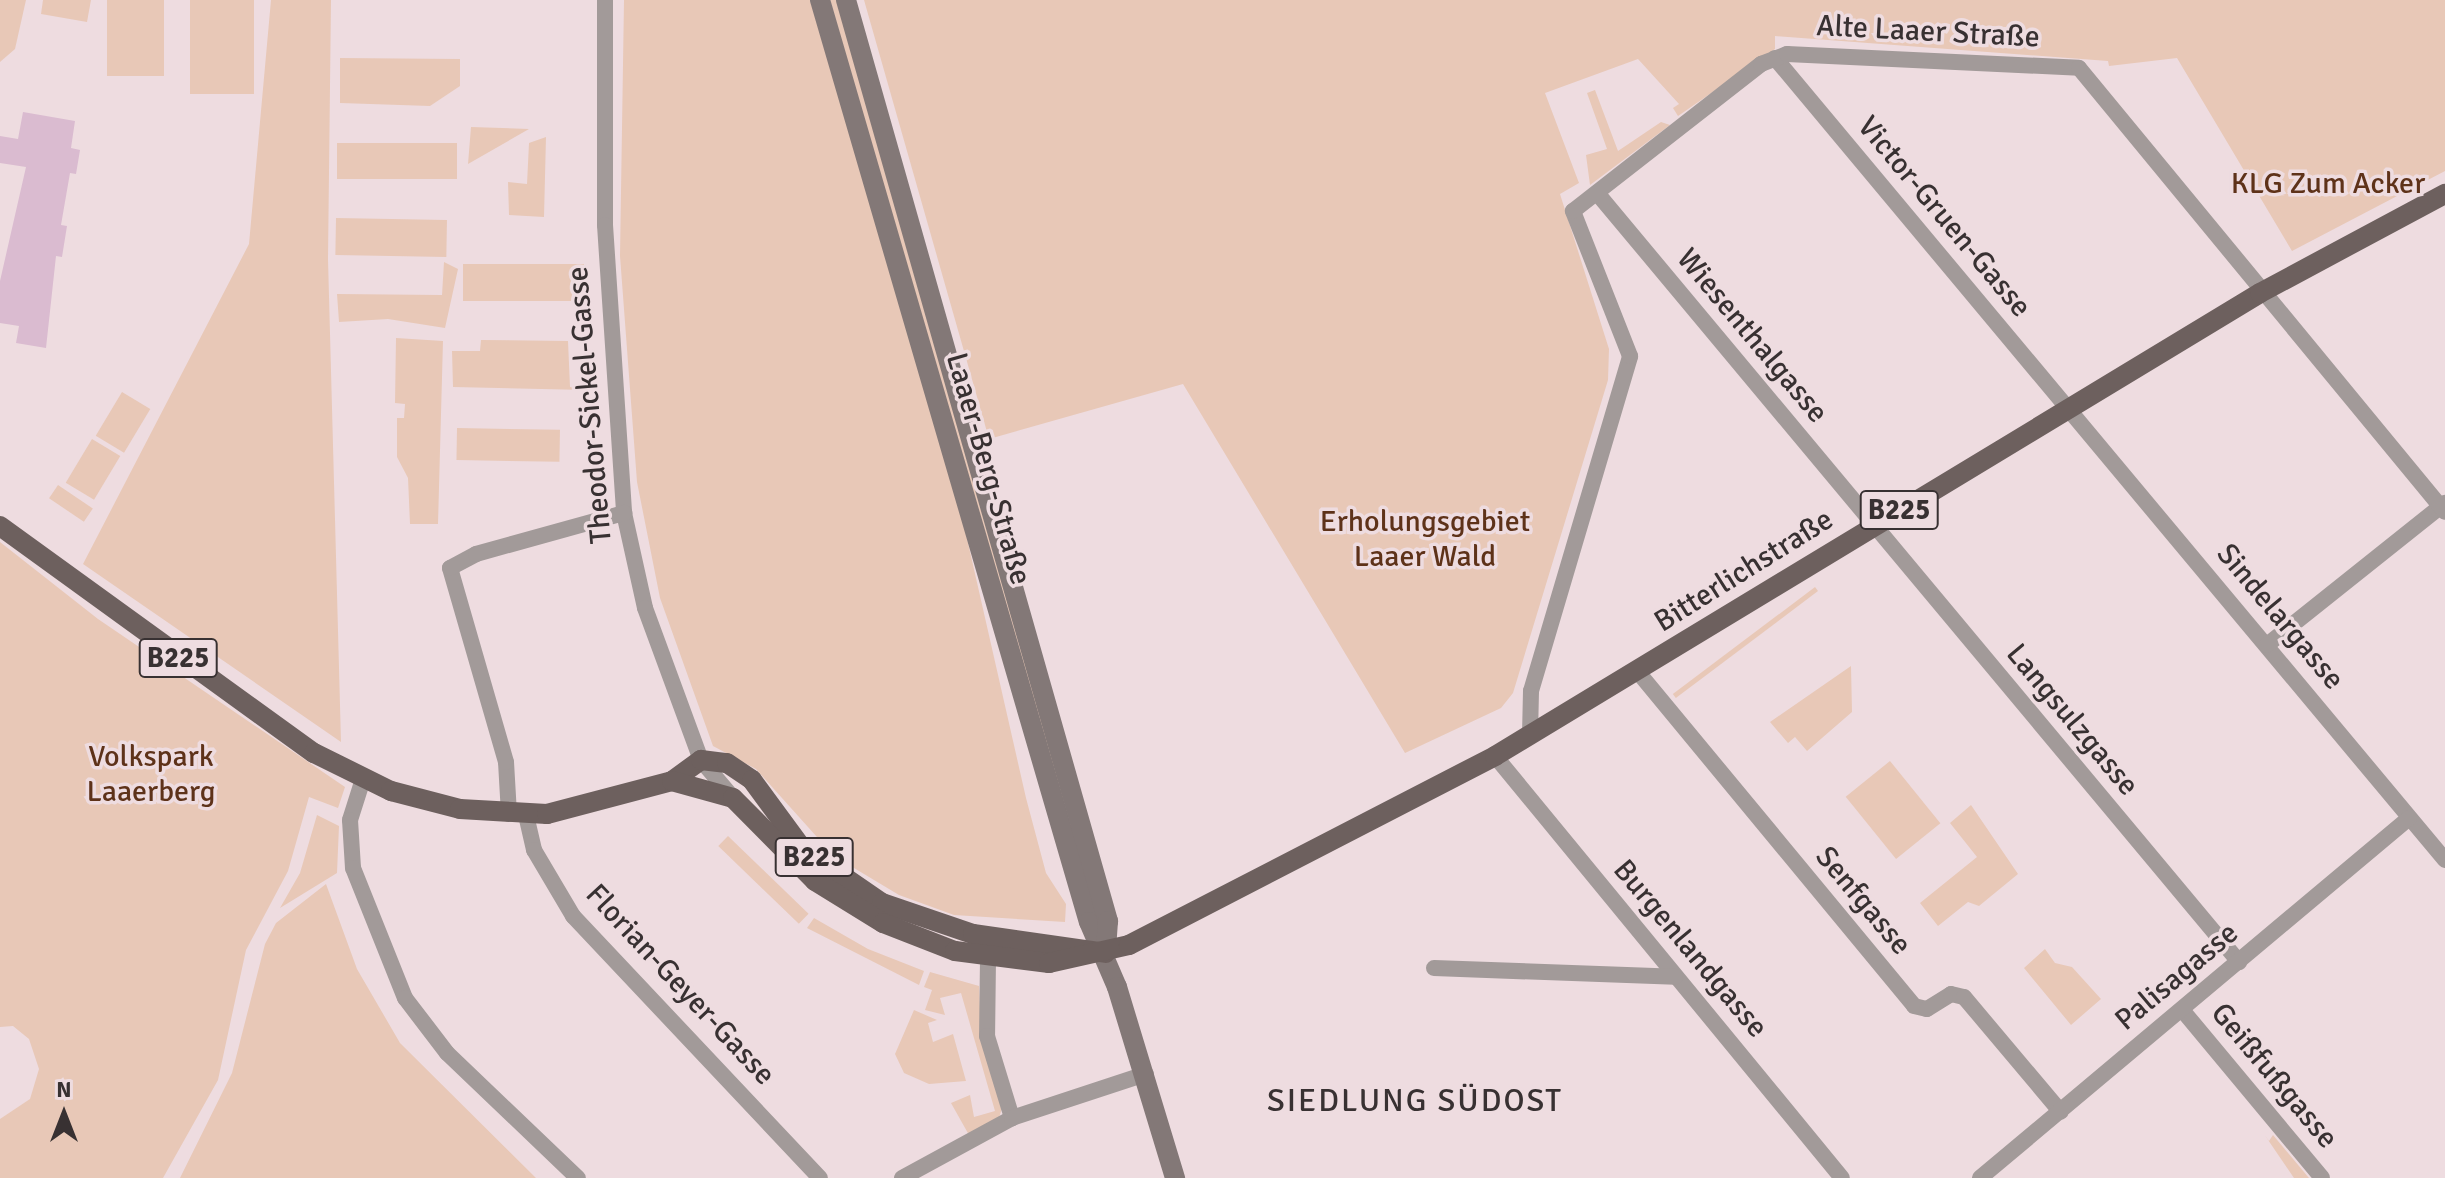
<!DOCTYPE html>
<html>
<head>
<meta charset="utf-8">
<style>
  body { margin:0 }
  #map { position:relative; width:2445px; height:1178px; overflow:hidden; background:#eedce0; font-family:Signika,sans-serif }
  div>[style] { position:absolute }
  .green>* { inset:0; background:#e8c8b7; transform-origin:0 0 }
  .building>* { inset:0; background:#dabbd0 }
  .minor>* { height:16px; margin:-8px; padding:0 8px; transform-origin:8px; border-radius:8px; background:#a29a99 }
  .secondary>* { height:20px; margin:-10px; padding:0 10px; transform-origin:10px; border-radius:10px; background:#837877 }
  .primary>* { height:20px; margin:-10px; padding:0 10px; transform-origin:10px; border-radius:10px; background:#6d605e }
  span { translate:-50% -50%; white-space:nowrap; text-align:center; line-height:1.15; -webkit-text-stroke:7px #eedce0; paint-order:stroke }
  .shield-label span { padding:2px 6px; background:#eedce0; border:2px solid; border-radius:6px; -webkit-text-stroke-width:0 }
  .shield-label { font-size:28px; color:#383132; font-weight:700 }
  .street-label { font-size:30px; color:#383132 }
  .park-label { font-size:30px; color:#5e3219 }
  .neighbourhood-label { font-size:32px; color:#383132; letter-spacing:2px }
  .north { position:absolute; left:24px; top:1074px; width:80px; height:80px; -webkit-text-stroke:6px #eedce0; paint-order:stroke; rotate:0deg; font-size:22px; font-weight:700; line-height:32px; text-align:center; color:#383132 }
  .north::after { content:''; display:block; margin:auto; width:28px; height:36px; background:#383132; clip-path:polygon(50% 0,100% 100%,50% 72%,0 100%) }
</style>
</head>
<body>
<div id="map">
  <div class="green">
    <div style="clip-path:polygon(0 0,26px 0,15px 49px,0 62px)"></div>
    <div style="clip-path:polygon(43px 0,91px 0,87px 22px,41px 14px)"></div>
    <div style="left:107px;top:0;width:57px;height:76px"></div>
    <div style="left:190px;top:0;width:64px;height:94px"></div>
    <div style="clip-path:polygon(271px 0,331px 0,328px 259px,341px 742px,83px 564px,249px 244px)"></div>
    <div style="clip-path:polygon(624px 0,810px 0,958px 499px,1026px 798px,1046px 873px,1066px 904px,1065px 922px,954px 915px,899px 895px,834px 856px,756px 769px,713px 746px,660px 598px,637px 482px,620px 256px)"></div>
    <div style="clip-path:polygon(830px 0,837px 0,1081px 849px,1047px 756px)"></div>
    <div style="clip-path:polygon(864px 0,2445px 0,2445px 171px,2292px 251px,2177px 58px,2109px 66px,2108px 61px,1775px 36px,1775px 49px,1678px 116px,1673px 108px,1679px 104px,1638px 59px,1545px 93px,1579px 183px,1560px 194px,1609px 349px,1608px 380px,1513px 693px,1501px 708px,1405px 753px,1183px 384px,989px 439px)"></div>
    <div style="clip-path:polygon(340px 58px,460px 59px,460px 86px,430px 106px,340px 103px)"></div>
    <div style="clip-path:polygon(1595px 90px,1618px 151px,1661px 122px,1670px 125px,1590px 185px,1586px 155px,1607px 149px,1587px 93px)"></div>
    <div style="clip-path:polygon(471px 127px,529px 129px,468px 164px)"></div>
    <div style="clip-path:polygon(546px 137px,544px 217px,509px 215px,508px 182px,527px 184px,529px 143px)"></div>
    <div style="left:337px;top:143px;width:120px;height:36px"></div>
    <div style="left:336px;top:218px;width:111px;height:37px;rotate:1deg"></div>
    <div style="clip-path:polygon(444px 262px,458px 269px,445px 328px,388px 319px,339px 322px,337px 294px,442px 295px)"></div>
    <div style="left:463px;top:264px;width:121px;height:37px"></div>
    <div style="clip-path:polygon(396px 338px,443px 341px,438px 524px,410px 524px,408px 478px,397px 457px,397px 418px,404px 418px,405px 404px,395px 403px)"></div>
    <div style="clip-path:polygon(481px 340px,568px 341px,570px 387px,586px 390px,453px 387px,452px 351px,480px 351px)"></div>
    <div style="left:122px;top:392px;width:33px;height:51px;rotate:31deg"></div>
    <div style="left:457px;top:428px;width:103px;height:32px;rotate:1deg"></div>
    <div style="left:92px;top:439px;width:33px;height:51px;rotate:31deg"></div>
    <div style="left:58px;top:485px;width:42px;height:16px;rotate:34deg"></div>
    <div style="clip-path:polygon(0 542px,98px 619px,345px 787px,338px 808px,309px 797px,288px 871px,246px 950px,218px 1080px,163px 1178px,0 1178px,0 1119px,30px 1099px,39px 1069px,29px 1039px,13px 1026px,0 1027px)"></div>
    <div style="left:1815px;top:587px;width:5px;height:178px;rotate:53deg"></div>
    <div style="clip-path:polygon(1851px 666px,1852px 712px,1807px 751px,1795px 737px,1788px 743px,1770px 722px)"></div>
    <div style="left:1890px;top:761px;width:80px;height:57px;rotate:51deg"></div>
    <div style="clip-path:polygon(1971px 805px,2018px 874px,1979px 906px,1968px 902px,1938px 926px,1920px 903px,1977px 857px,1950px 823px)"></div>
    <div style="clip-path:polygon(317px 815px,339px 826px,337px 873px,280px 908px,300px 873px)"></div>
    <div style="left:728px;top:836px;width:112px;height:14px;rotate:44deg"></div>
    <div style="clip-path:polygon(326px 884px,357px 969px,400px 1043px,536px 1178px,180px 1178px,232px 1073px,265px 944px,276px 923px)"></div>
    <div style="clip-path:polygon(814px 918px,868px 949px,924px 971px,919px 985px,807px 928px)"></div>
    <div style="clip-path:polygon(2045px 949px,2055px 963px,2072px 967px,2101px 999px,2071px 1025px,2024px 968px)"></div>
    <div style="clip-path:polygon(930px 972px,979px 986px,981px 1032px,1002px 1108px,999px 1118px,969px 1135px,951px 1103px,970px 1095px,974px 1117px,995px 1111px,961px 993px,940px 998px,945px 1015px,925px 1010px,932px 990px,924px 987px)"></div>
    <div style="clip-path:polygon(914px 1010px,937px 1020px,928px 1023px,933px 1042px,953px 1034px,966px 1081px,929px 1084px,904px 1073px,895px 1054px)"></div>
    <div style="clip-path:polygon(2264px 1134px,2269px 1141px,2273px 1135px,2309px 1178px,2294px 1178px)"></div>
  </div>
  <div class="building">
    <div style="clip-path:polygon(23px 112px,75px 121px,71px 148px,80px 150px,76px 174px,70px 173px,61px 225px,67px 226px,62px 257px,56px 256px,46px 348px,16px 343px,19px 326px,0 323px,0 281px,26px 167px,0 163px,0 136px,18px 139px)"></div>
  </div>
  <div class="minor">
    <div style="left:605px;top:0;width:225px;rotate:90deg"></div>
    <div style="left:605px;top:225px;width:289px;rotate:86.2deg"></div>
    <div style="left:624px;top:513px;width:97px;rotate:77.5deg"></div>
    <div style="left:645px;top:608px;width:162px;rotate:69.8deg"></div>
    <div style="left:701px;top:760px;width:50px;rotate:49.9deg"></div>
    <div style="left:1775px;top:58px;width:1045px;rotate:50.12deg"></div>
    <div style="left:1597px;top:193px;width:1002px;rotate:50.14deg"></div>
    <div style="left:2267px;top:645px;width:228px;rotate:-38.6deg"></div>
    <div style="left:1638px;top:672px;width:433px;rotate:50.4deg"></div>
    <div style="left:1914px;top:1006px;width:13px;rotate:13deg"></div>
    <div style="left:1927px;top:1009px;width:28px;rotate:-32deg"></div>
    <div style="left:1951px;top:994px;width:13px;rotate:13deg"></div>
    <div style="left:1964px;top:997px;width:150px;rotate:49.9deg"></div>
    <div style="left:1530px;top:735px;width:44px;rotate:-88.7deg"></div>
    <div style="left:1531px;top:691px;width:349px;rotate:-73.5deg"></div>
    <div style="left:1630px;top:356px;width:156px;rotate:-111.5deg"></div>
    <div style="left:1573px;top:211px;width:239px;rotate:-38deg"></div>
    <div style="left:1761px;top:64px;width:28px;rotate:-21deg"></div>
    <div style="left:1787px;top:54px;width:292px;rotate:2.7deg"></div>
    <div style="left:2079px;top:68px;width:575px;rotate:50.5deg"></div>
    <div style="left:1495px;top:756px;width:546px;rotate:50.57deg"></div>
    <div style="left:363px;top:779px;width:43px;rotate:107.6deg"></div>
    <div style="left:350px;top:820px;width:48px;rotate:86.4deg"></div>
    <div style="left:353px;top:868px;width:140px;rotate:68.2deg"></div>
    <div style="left:405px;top:998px;width:69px;rotate:52.6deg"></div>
    <div style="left:447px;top:1053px;width:181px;rotate:43.7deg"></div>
    <div style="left:509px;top:814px;width:52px;rotate:-93.3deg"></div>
    <div style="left:506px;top:762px;width:202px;rotate:-106.1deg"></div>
    <div style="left:450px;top:568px;width:30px;rotate:-28deg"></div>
    <div style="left:476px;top:554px;width:154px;rotate:-15.5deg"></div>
    <div style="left:526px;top:815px;width:36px;rotate:77deg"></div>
    <div style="left:534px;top:850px;width:77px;rotate:59.4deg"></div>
    <div style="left:573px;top:916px;width:360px;rotate:46.7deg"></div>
    <div style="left:988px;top:959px;width:77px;rotate:90.7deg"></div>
    <div style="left:987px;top:1036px;width:86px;rotate:73deg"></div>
    <div style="left:1434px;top:968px;width:241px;rotate:2.1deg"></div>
    <div style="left:2183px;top:1011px;width:217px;rotate:50.2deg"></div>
    <div style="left:902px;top:1178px;width:125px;rotate:-28.6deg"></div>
    <div style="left:1012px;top:1118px;width:141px;rotate:-18.2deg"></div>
    <div style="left:1980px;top:1178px;width:560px;rotate:-40deg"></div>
  </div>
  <div class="secondary">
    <div style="left:820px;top:0;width:960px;rotate:73.74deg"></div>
    <div style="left:1089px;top:922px;width:71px;rotate:66.7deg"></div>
    <div style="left:1117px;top:987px;width:200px;rotate:73.1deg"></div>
    <div style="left:846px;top:0;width:958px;rotate:74.12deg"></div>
    <div style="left:1108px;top:921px;width:32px;rotate:94deg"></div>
  </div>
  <div class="primary">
    <div style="left:0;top:526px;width:387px;rotate:35.9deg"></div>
    <div style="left:314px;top:753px;width:86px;rotate:26.3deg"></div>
    <div style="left:391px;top:791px;width:71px;rotate:14.6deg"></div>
    <div style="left:460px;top:809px;width:87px;rotate:3.3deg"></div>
    <div style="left:547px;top:814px;width:129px;rotate:-14.8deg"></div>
    <div style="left:672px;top:781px;width:36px;rotate:-36deg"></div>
    <div style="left:701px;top:760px;width:26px;rotate:7deg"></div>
    <div style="left:727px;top:763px;width:30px;rotate:34deg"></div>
    <div style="left:752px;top:780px;width:84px;rotate:53.7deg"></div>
    <div style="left:802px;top:848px;width:97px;rotate:34.5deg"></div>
    <div style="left:882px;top:903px;width:96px;rotate:18.8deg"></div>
    <div style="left:973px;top:934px;width:134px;rotate:8.1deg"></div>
    <div style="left:672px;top:781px;width:63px;rotate:15.6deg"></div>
    <div style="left:733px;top:798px;width:117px;rotate:45.3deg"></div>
    <div style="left:815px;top:881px;width:80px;rotate:31.7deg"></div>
    <div style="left:883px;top:923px;width:77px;rotate:21.3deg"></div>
    <div style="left:955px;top:951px;width:95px;rotate:7.3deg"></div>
    <div style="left:1049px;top:963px;width:82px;rotate:-12.7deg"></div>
    <div style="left:1129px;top:945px;width:412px;rotate:-27.3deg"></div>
    <div style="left:1495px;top:756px;width:894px;rotate:-31.18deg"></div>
    <div style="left:2260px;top:293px;width:210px;rotate:-28.2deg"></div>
  </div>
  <div class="shield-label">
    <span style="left:1899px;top:510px">B225</span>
    <span style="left:178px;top:658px">B225</span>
    <span style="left:814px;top:857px">B225</span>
  </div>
  <div class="street-label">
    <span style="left:1928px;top:32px;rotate:3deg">Alte Laaer Straße</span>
    <span style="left:1944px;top:217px;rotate:50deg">Victor-Gruen-Gasse</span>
    <span style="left:1752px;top:336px;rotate:50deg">Wiesenthalgasse</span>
    <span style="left:590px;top:405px;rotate:-95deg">Theodor-Sickel-Gasse</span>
    <span style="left:988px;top:469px;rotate:74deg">Laaer-Berg-Straße</span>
    <span style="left:1744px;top:571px;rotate:-32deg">Bitterlichstraße</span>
    <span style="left:2280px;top:617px;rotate:50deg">Sindelargasse</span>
    <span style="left:2072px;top:720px;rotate:50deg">Langsulzgasse</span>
    <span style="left:1863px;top:901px;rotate:50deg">Senfgasse</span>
    <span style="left:1690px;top:949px;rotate:50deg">Burgenlandgasse</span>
    <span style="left:2177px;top:977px;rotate:-40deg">Palisagasse</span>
    <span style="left:680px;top:985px;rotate:47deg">Florian-Geyer-Gasse</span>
    <span style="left:2274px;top:1076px;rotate:50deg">Geißfußgasse</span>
  </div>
  <div class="park-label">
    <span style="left:2328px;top:184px">KLG Zum Acker</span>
    <span style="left:1425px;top:539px">Erholungsgebiet<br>Laaer Wald</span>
    <span style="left:151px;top:774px">Volkspark<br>Laaerberg</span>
  </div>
  <div class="neighbourhood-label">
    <span style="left:1415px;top:1101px">SIEDLUNG SÜDOST</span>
  </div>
  <div class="north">N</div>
</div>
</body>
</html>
